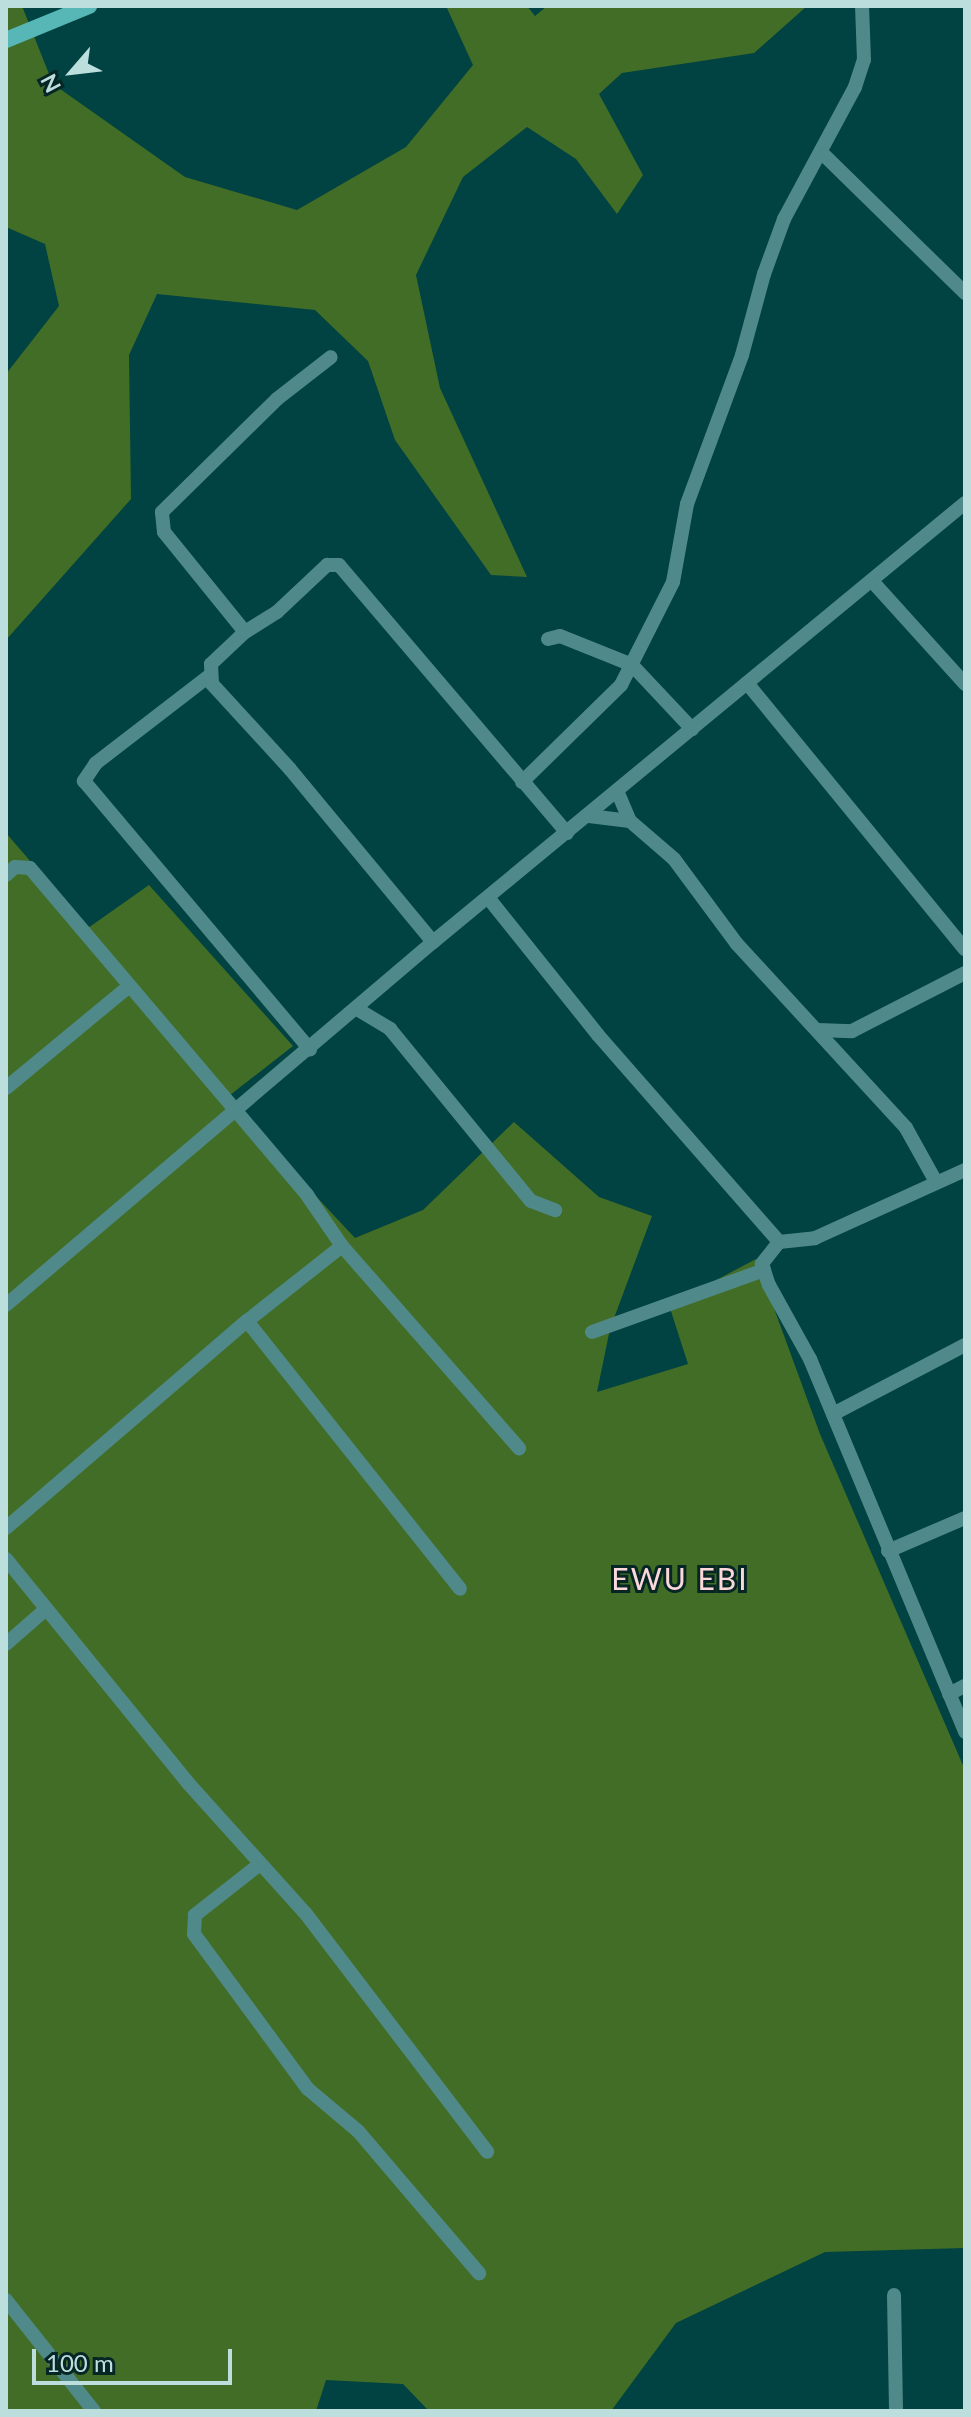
<!DOCTYPE html>
<html>
<head>
<meta charset="utf-8">
<style>
  body { margin:0 }
  #map { position:relative; width:971px; height:2417px; overflow:hidden; background:#014242; font-family:Lato,sans-serif }
  div>[style] { position:absolute }
  .green>* { inset:0; background:#426d26 }
  .street>* { height:14px; margin:-7px; padding:0 7px; transform-origin:7px; border-radius:7px; background:#508989 }
  .secondary>* { height:16px; margin:-8px; padding:0 8px; transform-origin:8px; border-radius:8px; background:#56b7b6 }
  span { translate:-50% -50%; white-space:nowrap; text-align:center; line-height:1.15; -webkit-text-stroke:6px #062525; paint-order:stroke }
  .quarter-label { font-size:30px; color:#fcd8da; letter-spacing:2px }
  .frame { position:absolute; inset:0; border:8px solid #bcdfde; pointer-events:none }
  .north { position:absolute; left:32px; top:32px; width:80px; height:80px; -webkit-text-stroke:6px #062525; paint-order:stroke; rotate:242deg; font-size:22px; font-weight:700; line-height:32px; text-align:center; color:#bcdfde }
  .north::after { content:''; display:block; margin:auto; width:28px; height:36px; background:#bcdfde; clip-path:polygon(50% 0,100% 100%,50% 72%,0 100%) }
  .scale { position:absolute; left:32px; top:2349px; width:200px; height:36px; box-sizing:border-box; border:4px solid #bcdfde; border-top:0; padding-left:10px; font-size:24px; line-height:28px; white-space:nowrap; color:#bcdfde; -webkit-text-stroke:6px #062525; paint-order:stroke }
</style>
</head>
<body>
<div id="map">
  <div class="green">
    <div style="clip-path:polygon(6px 6px,22px 6px,53px 84px,185px 177px,297px 210px,406px 147px,473px 65px,446px 6px,527px 6px,535px 16px,547px 6px,807px 6px,754px 53px,622px 73px,599px 94px,643px 175px,617px 214px,576px 159px,527px 127px,463px 177px,416px 275px,440px 388px,527px 577px,491px 575px,395px 440px,368px 361px,315px 310px,157px 294px,129px 355px,131px 499px,6px 640px,6px 374px,59px 306px,45px 244px,6px 227px)"></div>
    <div style="clip-path:polygon(6px 833px,88px 928px,149px 885px,293px 1046px,225px 1099px,355px 1238px,423px 1210px,514px 1122px,599px 1197px,652px 1216px,610px 1329px,597px 1392px,688px 1364px,669px 1305px,756px 1259px,820px 1434px,965px 1770px,965px 2248px,825px 2252px,676px 2323px,611px 2411px,429px 2411px,403px 2384px,326px 2380px,316px 2411px,6px 2411px)"></div>
  </div>
  <div class="street">
    <div style="left:821px;top:152px;width:202px;rotate:44.4deg"></div>
    <div style="left:872px;top:581px;width:139px;rotate:47.9deg"></div>
    <div style="left:245px;top:632px;width:129px;rotate:-129deg"></div>
    <div style="left:164px;top:532px;width:20px;rotate:-96deg"></div>
    <div style="left:162px;top:512px;width:161px;rotate:-44.5deg"></div>
    <div style="left:277px;top:399px;width:68px;rotate:-37.9deg"></div>
    <div style="left:548px;top:639px;width:12px;rotate:-14deg"></div>
    <div style="left:560px;top:636px;width:78px;rotate:21.9deg"></div>
    <div style="left:632px;top:665px;width:88px;rotate:46.8deg"></div>
    <div style="left:209px;top:676px;width:143px;rotate:142.4deg"></div>
    <div style="left:96px;top:763px;width:22px;rotate:124deg"></div>
    <div style="left:84px;top:781px;width:351px;rotate:49.9deg"></div>
    <div style="left:747px;top:683px;width:344px;rotate:50.7deg"></div>
    <div style="left:522px;top:782px;width:139px;rotate:-44.4deg"></div>
    <div style="left:621px;top:685px;width:115px;rotate:-63.2deg"></div>
    <div style="left:673px;top:582px;width:79px;rotate:-79.8deg"></div>
    <div style="left:687px;top:504px;width:159px;rotate:-69.7deg"></div>
    <div style="left:742px;top:355px;width:84px;rotate:-74.8deg"></div>
    <div style="left:764px;top:274px;width:59px;rotate:-70deg"></div>
    <div style="left:784px;top:219px;width:150px;rotate:-61.7deg"></div>
    <div style="left:855px;top:87px;width:28px;rotate:-72deg"></div>
    <div style="left:864px;top:60px;width:54px;rotate:-92.1deg"></div>
    <div style="left:618px;top:793px;width:30px;rotate:67deg"></div>
    <div style="left:589px;top:816px;width:41px;rotate:7deg"></div>
    <div style="left:630px;top:821px;width:58px;rotate:40.8deg"></div>
    <div style="left:674px;top:859px;width:106px;rotate:53.5deg"></div>
    <div style="left:737px;top:944px;width:250px;rotate:47.4deg"></div>
    <div style="left:906px;top:1128px;width:62px;rotate:60.9deg"></div>
    <div style="left:6px;top:875px;width:12px;rotate:-42deg"></div>
    <div style="left:15px;top:867px;width:15px;rotate:4deg"></div>
    <div style="left:30px;top:868px;width:429px;rotate:49.7deg"></div>
    <div style="left:307px;top:1195px;width:62px;rotate:55.5deg"></div>
    <div style="left:342px;top:1246px;width:269px;rotate:48.8deg"></div>
    <div style="left:490px;top:900px;width:173px;rotate:51.3deg"></div>
    <div style="left:598px;top:1035px;width:275px;rotate:48.8deg"></div>
    <div style="left:779px;top:1242px;width:28px;rotate:128deg"></div>
    <div style="left:762px;top:1264px;width:22px;rotate:72deg"></div>
    <div style="left:769px;top:1285px;width:85px;rotate:61deg"></div>
    <div style="left:810px;top:1359px;width:404px;rotate:67.4deg"></div>
    <div style="left:433px;top:942px;width:224px;rotate:-129.6deg"></div>
    <div style="left:290px;top:769px;width:115px;rotate:-132.5deg"></div>
    <div style="left:212px;top:684px;width:20px;rotate:-93deg"></div>
    <div style="left:211px;top:664px;width:47px;rotate:-43.3deg"></div>
    <div style="left:245px;top:632px;width:38px;rotate:-32deg"></div>
    <div style="left:277px;top:612px;width:69px;rotate:-43.2deg"></div>
    <div style="left:327px;top:565px;width:12px"></div>
    <div style="left:339px;top:565px;width:352px;rotate:49.6deg"></div>
    <div style="left:357px;top:1009px;width:39px;rotate:31deg"></div>
    <div style="left:390px;top:1029px;width:222px;rotate:50.7deg"></div>
    <div style="left:531px;top:1201px;width:26px;rotate:21deg"></div>
    <div style="left:818px;top:1030px;width:34px;rotate:2deg"></div>
    <div style="left:852px;top:1031px;width:127px;rotate:-27.2deg"></div>
    <div style="left:6px;top:1088px;width:158px;rotate:-39.6deg"></div>
    <div style="left:779px;top:1242px;width:36px;rotate:-6deg"></div>
    <div style="left:815px;top:1238px;width:165px;rotate:-24.4deg"></div>
    <div style="left:342px;top:1246px;width:121px;rotate:141.7deg"></div>
    <div style="left:247px;top:1321px;width:342px;rotate:51.5deg"></div>
    <div style="left:6px;top:1305px;width:560px;rotate:-40.37deg"></div>
    <div style="left:433px;top:942px;width:690px;rotate:-39.53deg"></div>
    <div style="left:592px;top:1332px;width:183px;rotate:-19.8deg"></div>
    <div style="left:833px;top:1414px;width:149px;rotate:-27.6deg"></div>
    <div style="left:6px;top:1528px;width:318px;rotate:-40.7deg"></div>
    <div style="left:888px;top:1551px;width:84px;rotate:-23.2deg"></div>
    <div style="left:6px;top:1559px;width:289px;rotate:50.9deg"></div>
    <div style="left:188px;top:1783px;width:176px;rotate:48deg"></div>
    <div style="left:306px;top:1914px;width:299px;rotate:52.7deg"></div>
    <div style="left:6px;top:1644px;width:52px;rotate:-41.1deg"></div>
    <div style="left:949px;top:1694px;width:18px;rotate:-27deg"></div>
    <div style="left:260px;top:1864px;width:83px;rotate:141.9deg"></div>
    <div style="left:195px;top:1915px;width:19px;rotate:93deg"></div>
    <div style="left:194px;top:1934px;width:192px;rotate:53.7deg"></div>
    <div style="left:308px;top:2089px;width:65px;rotate:40deg"></div>
    <div style="left:358px;top:2131px;width:187px;rotate:49.6deg"></div>
    <div style="left:894px;top:2295px;width:116px;rotate:89deg"></div>
    <div style="left:6px;top:2300px;width:142px;rotate:51.6deg"></div>
  </div>
  <div class="secondary">
    <div style="left:6px;top:40px;width:90px;rotate:-22.3deg"></div>
  </div>
  <div class="quarter-label">
    <span style="left:680px;top:1578px">EWU EBI</span>
  </div>
  <div class="frame"></div>
  <div class="north">N</div>
  <div class="scale">100 m</div>
</div>
</body>
</html>
